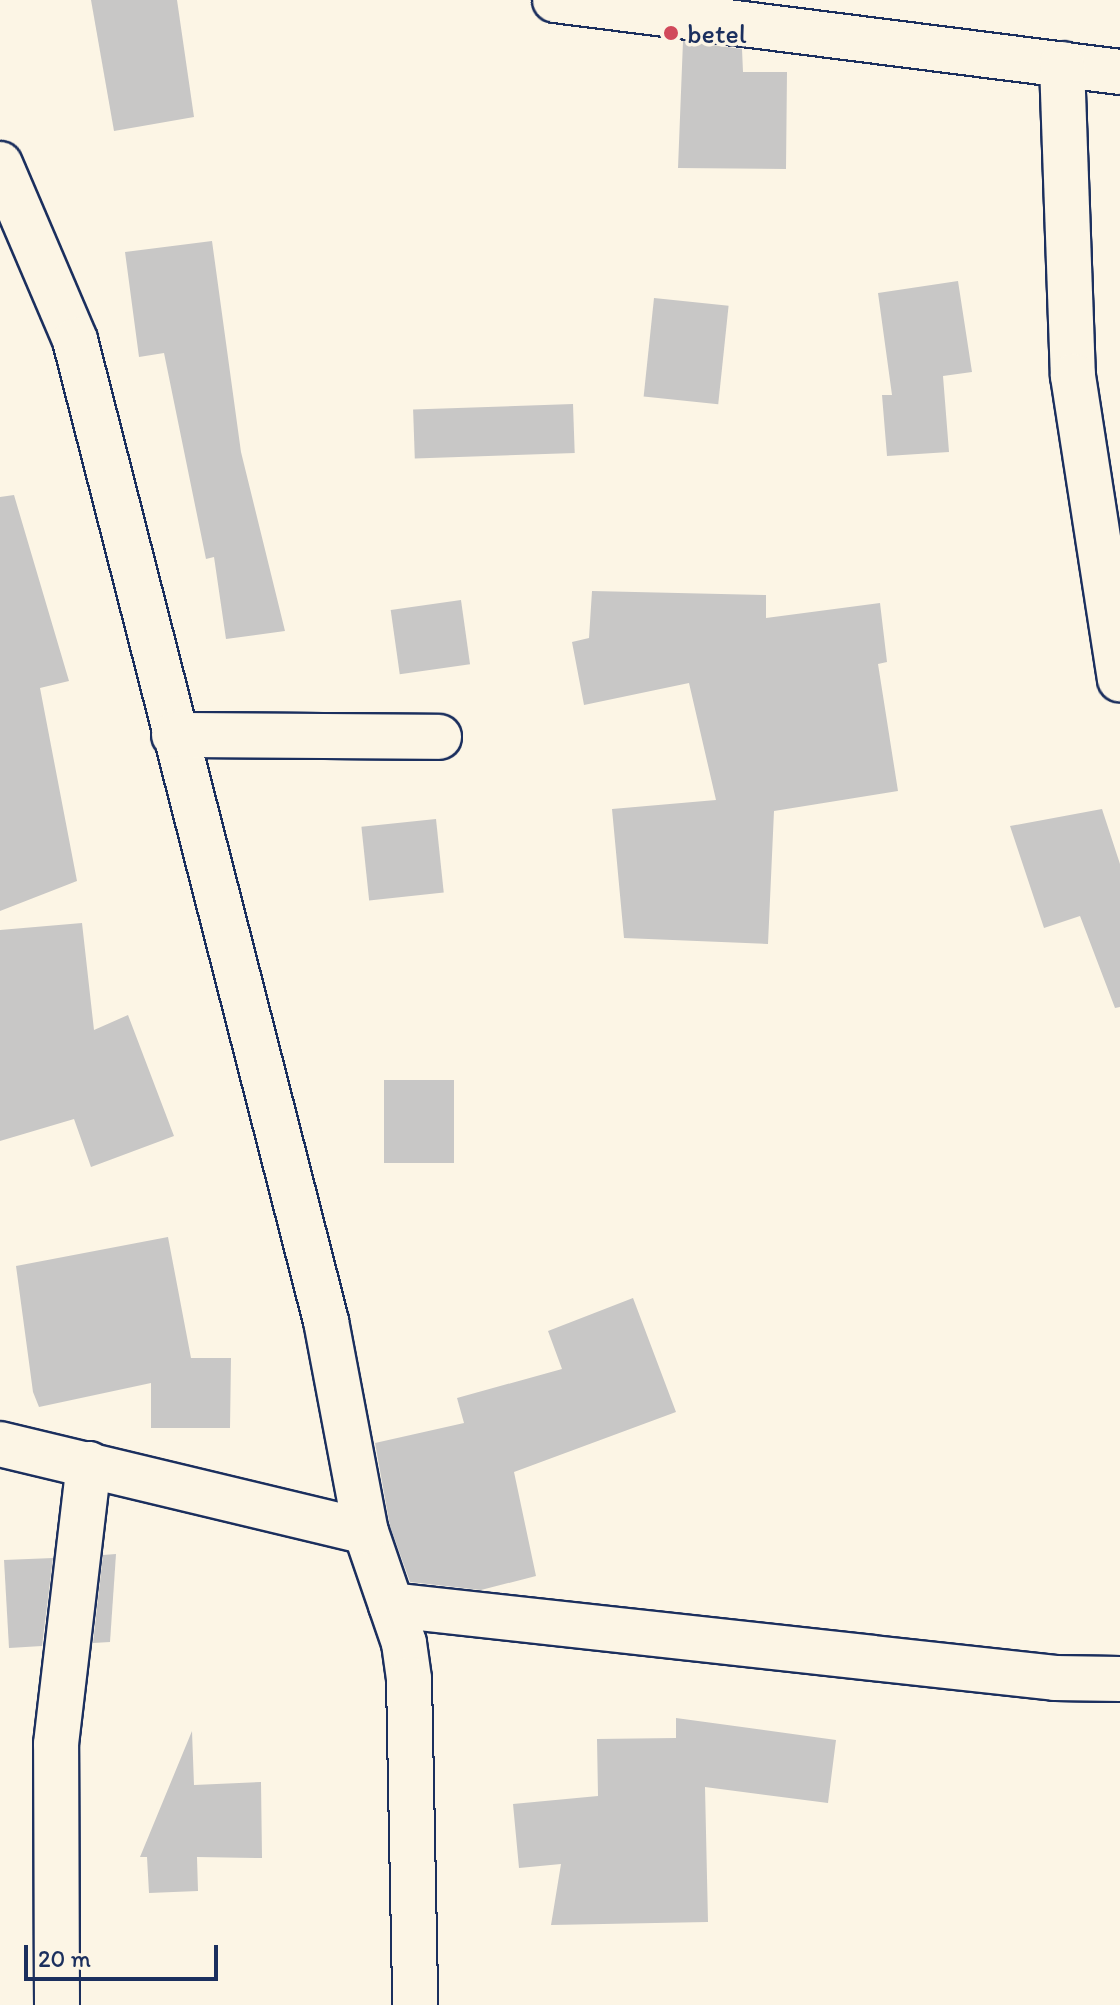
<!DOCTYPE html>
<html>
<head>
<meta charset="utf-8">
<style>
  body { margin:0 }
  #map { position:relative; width:1120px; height:2005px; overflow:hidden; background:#fcf5e5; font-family:Itim,sans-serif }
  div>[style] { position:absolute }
  .building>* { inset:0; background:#c8c7c6; transform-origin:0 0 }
  .roads { filter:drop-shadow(2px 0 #1b2f5e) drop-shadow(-2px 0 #1b2f5e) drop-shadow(0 2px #1b2f5e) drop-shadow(0 -2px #1b2f5e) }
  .minor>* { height:44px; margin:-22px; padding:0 22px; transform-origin:22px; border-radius:22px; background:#fcf5e5 }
  .dots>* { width:22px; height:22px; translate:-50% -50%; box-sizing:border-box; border:4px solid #fcf5e5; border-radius:50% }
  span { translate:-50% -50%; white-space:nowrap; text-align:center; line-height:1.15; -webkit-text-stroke:7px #fcf5e5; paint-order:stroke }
  .poi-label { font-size:28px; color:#1b2f5e }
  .left { translate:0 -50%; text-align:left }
  .scale { position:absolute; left:24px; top:1945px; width:194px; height:36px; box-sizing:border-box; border:4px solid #1b2f5e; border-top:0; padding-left:10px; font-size:24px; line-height:28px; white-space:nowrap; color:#1b2f5e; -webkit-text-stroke:6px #fcf5e5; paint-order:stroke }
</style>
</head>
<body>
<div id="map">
  <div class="building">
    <div style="clip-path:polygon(91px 0,177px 0,194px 117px,114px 131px)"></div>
    <div style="clip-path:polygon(683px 41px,742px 49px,743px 72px,787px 72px,786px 169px,678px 168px)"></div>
    <div style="clip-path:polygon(212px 241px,241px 452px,285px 631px,226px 639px,214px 557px,206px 559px,164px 353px,139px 357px,125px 252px)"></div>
    <div style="clip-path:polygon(958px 281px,972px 372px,943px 376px,949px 452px,887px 456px,882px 395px,892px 395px,878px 293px)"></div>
    <div style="left:654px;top:298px;width:75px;height:99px;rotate:6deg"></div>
    <div style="left:573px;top:404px;width:49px;height:160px;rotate:88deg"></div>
    <div style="clip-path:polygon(14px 495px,69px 681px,40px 688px,77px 881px,0 911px,0 497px)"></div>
    <div style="clip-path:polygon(592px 591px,766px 595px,766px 618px,880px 603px,887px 662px,878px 664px,898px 791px,774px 811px,768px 944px,624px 938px,612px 809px,716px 800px,689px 683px,584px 705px,572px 642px,589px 638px)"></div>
    <div style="left:461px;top:600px;width:65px;height:71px;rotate:82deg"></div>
    <div style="clip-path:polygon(1102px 809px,1120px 864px,1120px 1007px,1115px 1008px,1080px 916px,1044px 928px,1010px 826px)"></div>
    <div style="left:436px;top:819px;width:74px;height:75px;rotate:84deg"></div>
    <div style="clip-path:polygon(82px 923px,94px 1030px,128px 1015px,174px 1136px,91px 1167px,74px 1119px,0 1141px,0 930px)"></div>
    <div style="left:384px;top:1080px;width:70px;height:83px"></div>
    <div style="clip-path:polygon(168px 1237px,191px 1358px,231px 1358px,230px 1428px,151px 1428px,151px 1383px,39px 1407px,33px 1392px,16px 1266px)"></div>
    <div style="clip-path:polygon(633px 1298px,676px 1412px,514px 1472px,536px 1576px,481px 1590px,410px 1582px,390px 1526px,375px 1443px,464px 1423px,457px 1398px,562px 1369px,548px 1331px)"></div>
    <div style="clip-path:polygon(116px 1554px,110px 1642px,93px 1643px,103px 1555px)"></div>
    <div style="clip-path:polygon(53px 1558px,42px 1646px,9px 1648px,4px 1560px)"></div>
    <div style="clip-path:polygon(676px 1718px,836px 1740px,828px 1803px,705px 1787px,708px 1922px,551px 1925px,561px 1864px,519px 1868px,513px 1804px,598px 1796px,597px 1739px,676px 1738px)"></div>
    <div style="clip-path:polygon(192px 1731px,194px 1785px,261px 1782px,262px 1858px,197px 1857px,198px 1891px,149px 1893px,147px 1857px,140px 1857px)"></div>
  </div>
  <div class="roads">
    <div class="minor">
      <div style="left:555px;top:0;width:570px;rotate:7.26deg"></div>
      <div style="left:1062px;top:64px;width:312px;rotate:88deg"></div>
      <div style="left:1073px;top:376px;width:307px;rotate:81.2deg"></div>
      <div style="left:0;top:164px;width:191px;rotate:66.9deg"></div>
      <div style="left:75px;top:340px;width:1013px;rotate:75.65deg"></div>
      <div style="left:326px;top:1321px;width:215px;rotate:79.3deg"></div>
      <div style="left:366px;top:1532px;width:117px;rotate:71.1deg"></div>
      <div style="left:404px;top:1643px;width:36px;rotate:82deg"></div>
      <div style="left:409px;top:1679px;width:326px;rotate:88.9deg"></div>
      <div style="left:174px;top:735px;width:265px;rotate:0.4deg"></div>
      <div style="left:0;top:1444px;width:376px;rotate:13.5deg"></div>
      <div style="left:391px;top:1605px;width:668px;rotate:6.27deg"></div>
      <div style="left:1055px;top:1678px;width:65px;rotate:0.9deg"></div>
      <div style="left:57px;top:2005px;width:261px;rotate:-90.2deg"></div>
      <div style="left:56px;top:1744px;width:282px;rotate:-83.3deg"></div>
    </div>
  </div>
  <div class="dots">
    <div style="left:671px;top:33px;background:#d1495b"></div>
  </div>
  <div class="poi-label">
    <span class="left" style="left:687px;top:33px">betel</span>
  </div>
  <div class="scale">20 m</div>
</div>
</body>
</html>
